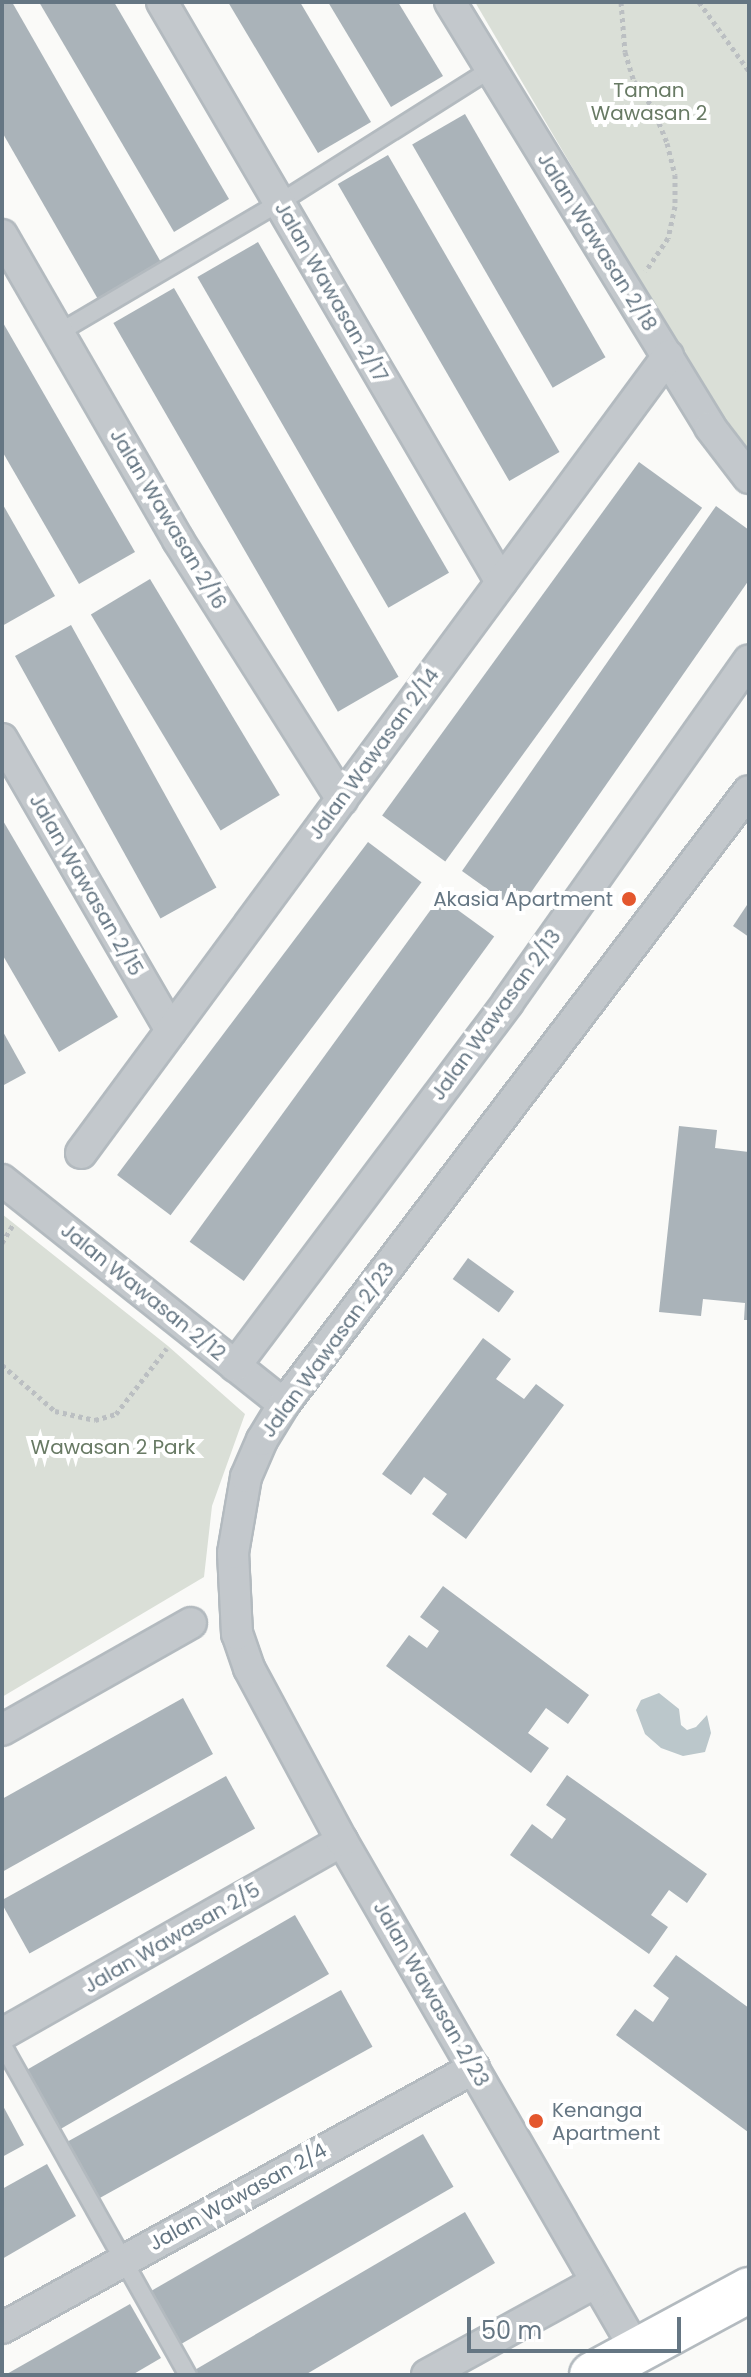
<!DOCTYPE html>
<html>
<head>
<meta charset="utf-8">
<style>
  body { margin:0 }
  #map { position:relative; width:751px; height:2377px; overflow:hidden; background:#fafaf8; font-family:Poppins,sans-serif }
  div>[style] { position:absolute }
  .green>* { inset:0; background:#dadfd7 }
  .water>* { inset:0; background:#bbc7cb }
  .building>* { inset:0; background:#aab3b9; transform-origin:0 0 }
  .path>* { height:5px; margin-top:-2.5px; transform-origin:0; background:repeating-linear-gradient(90deg,#bbbfc2 0 4px,transparent 0 8px) }
  .roads { filter:drop-shadow(2px 0 #b3babf) drop-shadow(-2px 0 #b3babf) drop-shadow(0 2px #b3babf) drop-shadow(0 -2px #b3babf) }
  .lane>* { height:16px; margin:-8px; padding:0 8px; transform-origin:8px; border-radius:8px; background:#c3c8cc }
  .street>* { height:30px; margin:-15px; padding:0 15px; transform-origin:15px; border-radius:15px; background:#c3c8cc }
  .secondary>* { height:44px; margin:-22px; padding:0 22px; transform-origin:22px; border-radius:22px; background:#fff }
  .dots>* { width:22px; height:22px; translate:-50% -50%; box-sizing:border-box; border:4px solid #fff; border-radius:50% }
  span { translate:-50% -50%; white-space:nowrap; text-align:center; line-height:1.15; -webkit-text-stroke:8px #fff; paint-order:stroke }
  .park-label { font-size:20px; color:#687a64 }
  .street-label { font-size:20px; color:#657683 }
  .poi-label { font-size:20px; color:#657683 }
  .right { translate:-100% -50%; text-align:right }
  .left { translate:0 -50%; text-align:left }
  .frame { position:absolute; inset:0; border:4px solid #657683; pointer-events:none }
  .scale { position:absolute; left:467px; top:2317px; width:214px; height:36px; box-sizing:border-box; border:4px solid #657683; border-top:0; padding-left:10px; font-size:24px; line-height:28px; white-space:nowrap; color:#657683; -webkit-text-stroke:6px #fff; paint-order:stroke }
</style>
</head>
<body>
<div id="map">
  <div class="green">
    <div style="clip-path:polygon(475px 2px,749px 2px,749px 462px,742px 456px)"></div>
    <div style="clip-path:polygon(2px 1214px,168px 1346px,245px 1414px,212px 1506px,204px 1577px,2px 1697px)"></div>
  </div>
  <div class="water">
    <div style="clip-path:polygon(659px 1693px,679px 1709px,681px 1725px,687px 1730px,696px 1727px,707px 1715px,711px 1733px,705px 1752px,683px 1756px,661px 1748px,645px 1734px,636px 1710px,641px 1700px)"></div>
  </div>
  <div class="building">
    <div style="clip-path:polygon(2px 2px,12px 2px,162px 264px,99px 301px,2px 132px)"></div>
    <div style="clip-path:polygon(39px 2px,114px 2px,229px 199px,174px 232px)"></div>
    <div style="clip-path:polygon(228px 2px,300px 2px,371px 122px,318px 153px)"></div>
    <div style="clip-path:polygon(328px 2px,398px 2px,443px 76px,391px 107px)"></div>
    <div style="left:465px;top:114px;width:281px;height:61px;rotate:60deg"></div>
    <div style="left:388px;top:155px;width:343px;height:58px;rotate:60deg"></div>
    <div style="left:258px;top:242px;width:382px;height:70px;rotate:60deg"></div>
    <div style="left:174px;top:288px;width:449px;height:70px;rotate:60deg"></div>
    <div style="clip-path:polygon(2px 321px,135px 552px,79px 584px,2px 451px)"></div>
    <div style="left:639px;top:462px;width:78px;height:437px;rotate:36deg"></div>
    <div style="clip-path:polygon(2px 503px,55px 596px,2px 626px)"></div>
    <div style="clip-path:polygon(716px 506px,749px 530px,749px 580px,518px 911px,462px 871px)"></div>
    <div style="left:150px;top:579px;width:252px;height:69px;rotate:59deg"></div>
    <div style="left:71px;top:625px;width:300px;height:64px;rotate:61deg"></div>
    <div style="clip-path:polygon(2px 819px,118px 1017px,59px 1052px,2px 954px)"></div>
    <div style="left:368px;top:842px;width:67px;height:417px;rotate:37deg"></div>
    <div style="left:440px;top:897px;width:67px;height:426px;rotate:36deg"></div>
    <div style="clip-path:polygon(749px 902px,749px 937px,733px 926px)"></div>
    <div style="clip-path:polygon(2px 1030px,26px 1073px,2px 1086px)"></div>
    <div style="clip-path:polygon(679px 1126px,717px 1130px,715px 1148px,749px 1152px,749px 1320px,744px 1320px,745px 1303px,703px 1299px,701px 1316px,659px 1312px)"></div>
    <div style="left:468px;top:1258px;width:57px;height:26px;rotate:36deg"></div>
    <div style="clip-path:polygon(483px 1338px,511px 1359px,496px 1379px,524px 1399px,536px 1384px,564px 1405px,466px 1539px,432px 1514px,447px 1494px,424px 1477px,411px 1495px,382px 1474px)"></div>
    <div style="clip-path:polygon(443px 1586px,589px 1695px,568px 1724px,546px 1708px,528px 1733px,549px 1748px,531px 1773px,386px 1666px,409px 1635px,427px 1648px,439px 1631px,420px 1617px)"></div>
    <div style="clip-path:polygon(183px 1698px,213px 1754px,2px 1872px,2px 1799px)"></div>
    <div style="clip-path:polygon(567px 1775px,707px 1874px,687px 1903px,669px 1890px,651px 1915px,668px 1927px,649px 1954px,510px 1855px,532px 1824px,552px 1839px,566px 1819px,546px 1805px)"></div>
    <div style="left:226px;top:1776px;width:60px;height:258px;rotate:61deg"></div>
    <div style="left:295px;top:1915px;width:68px;height:311px;rotate:60deg"></div>
    <div style="clip-path:polygon(676px 1955px,749px 2008px,748px 2132px,616px 2035px,635px 2009px,653px 2022px,669px 1998px,653px 1986px)"></div>
    <div style="left:341px;top:1990px;width:65px;height:316px;rotate:61deg"></div>
    <div style="clip-path:polygon(2px 2104px,24px 2145px,2px 2157px)"></div>
    <div style="left:423px;top:2134px;width:61px;height:316px;rotate:60deg"></div>
    <div style="clip-path:polygon(47px 2164px,76px 2216px,2px 2259px,2px 2189px)"></div>
    <div style="clip-path:polygon(465px 2212px,495px 2263px,305px 2375px,195px 2375px,193px 2371px)"></div>
    <div style="clip-path:polygon(130px 2304px,161px 2358px,132px 2375px,5px 2375px)"></div>
  </div>
  <div class="path">
    <div style="left:621px;top:2px;width:50px;rotate:85.4deg"></div>
    <div style="left:625px;top:52px;width:30px;rotate:73deg"></div>
    <div style="left:634px;top:81px;width:33px;rotate:55deg"></div>
    <div style="left:653px;top:108px;width:38px;rotate:68deg"></div>
    <div style="left:667px;top:143px;width:33px;rotate:76deg"></div>
    <div style="left:675px;top:175px;width:31px;rotate:90deg"></div>
    <div style="left:675px;top:206px;width:33px;rotate:102deg"></div>
    <div style="left:668px;top:238px;width:40px;rotate:124deg"></div>
    <div style="left:699px;top:2px;width:85px;rotate:54.1deg"></div>
    <div style="left:2px;top:1243px;width:21px;rotate:-59deg"></div>
    <div style="left:2px;top:1365px;width:70px;rotate:41deg"></div>
    <div style="left:55px;top:1411px;width:41px;rotate:12.7deg"></div>
    <div style="left:95px;top:1420px;width:22px;rotate:-16deg"></div>
    <div style="left:116px;top:1414px;width:83px;rotate:-52.3deg"></div>
  </div>
  <div class="roads">
    <div class="lane">
      <div style="left:58px;top:333px;width:256px;rotate:-30.5deg"></div>
      <div style="left:279px;top:203px;width:249px;rotate:-32.3deg"></div>
      <div style="left:2px;top:2044px;width:380px;rotate:60.7deg"></div>
    </div>
    <div class="street">
      <div style="left:162px;top:2px;width:672px;rotate:59.69deg"></div>
      <div style="left:450px;top:2px;width:498px;rotate:58.5deg"></div>
      <div style="left:710px;top:427px;width:64px;rotate:52.6deg"></div>
      <div style="left:2px;top:235px;width:352px;rotate:60deg"></div>
      <div style="left:178px;top:540px;width:307px;rotate:57.7deg"></div>
      <div style="left:2px;top:739px;width:337px;rotate:59.9deg"></div>
      <div style="left:81px;top:1153px;width:990px;rotate:-53.63deg"></div>
      <div style="left:2px;top:1180px;width:360px;rotate:38.5deg"></div>
      <div style="left:235px;top:1366px;width:455px;rotate:-53.1deg"></div>
      <div style="left:508px;top:1002px;width:418px;rotate:-54.8deg"></div>
      <div style="left:2px;top:1730px;width:217px;rotate:-29.5deg"></div>
      <div style="left:2px;top:2034px;width:391px;rotate:-29.6deg"></div>
      <div style="left:2px;top:2328px;width:539px;rotate:-28.85deg"></div>
      <div style="left:636px;top:2350px;width:588px;rotate:-120.01deg"></div>
      <div style="left:342px;top:1841px;width:196px;rotate:-118.3deg"></div>
      <div style="left:249px;top:1668px;width:36px;rotate:-109deg"></div>
      <div style="left:237px;top:1634px;width:81px;rotate:-92.8deg"></div>
      <div style="left:233px;top:1553px;width:77px;rotate:-80.3deg"></div>
      <div style="left:246px;top:1477px;width:40px;rotate:-66.6deg"></div>
      <div style="left:262px;top:1440px;width:42px;rotate:-58.6deg"></div>
      <div style="left:284px;top:1404px;width:769px;rotate:-52.82deg"></div>
      <div style="left:427px;top:2375px;width:193px;rotate:-28.8deg"></div>
    </div>
    <div class="secondary">
      <div style="left:592px;top:2375px;width:179px;rotate:-28.4deg"></div>
    </div>
  </div>
  <div class="dots">
    <div style="left:629px;top:899px;background:#e4572e"></div>
    <div style="left:536px;top:2121px;background:#e4572e"></div>
  </div>
  <div class="park-label">
    <span style="left:649px;top:102px">Taman<br>Wawasan 2</span>
    <span style="left:113px;top:1447px">Wawasan 2 Park</span>
  </div>
  <div class="street-label">
    <span style="left:597px;top:242px;rotate:58deg">Jalan Wawasan 2/18</span>
    <span style="left:331px;top:292px;rotate:60deg">Jalan Wawasan 2/17</span>
    <span style="left:168px;top:519px;rotate:59deg">Jalan Wawasan 2/16</span>
    <span style="left:374px;top:754px;rotate:-54deg">Jalan Wawasan 2/14</span>
    <span style="left:86px;top:885px;rotate:60deg">Jalan Wawasan 2/15</span>
    <span style="left:496px;top:1015px;rotate:-54deg">Jalan Wawasan 2/13</span>
    <span style="left:143px;top:1292px;rotate:39deg">Jalan Wawasan 2/12</span>
    <span style="left:328px;top:1350px;rotate:-54deg">Jalan Wawasan 2/23</span>
    <span style="left:172px;top:1938px;rotate:-30deg">Jalan Wawasan 2/5</span>
    <span style="left:431px;top:1994px;rotate:60deg">Jalan Wawasan 2/23</span>
    <span style="left:238px;top:2197px;rotate:-29deg">Jalan Wawasan 2/4</span>
  </div>
  <div class="poi-label">
    <span class="right" style="left:613px;top:899px">Akasia Apartment</span>
    <span class="left" style="left:552px;top:2122px">Kenanga<br>Apartment</span>
  </div>
  <div class="frame"></div>
  <div class="scale">50 m</div>
</div>
</body>
</html>
